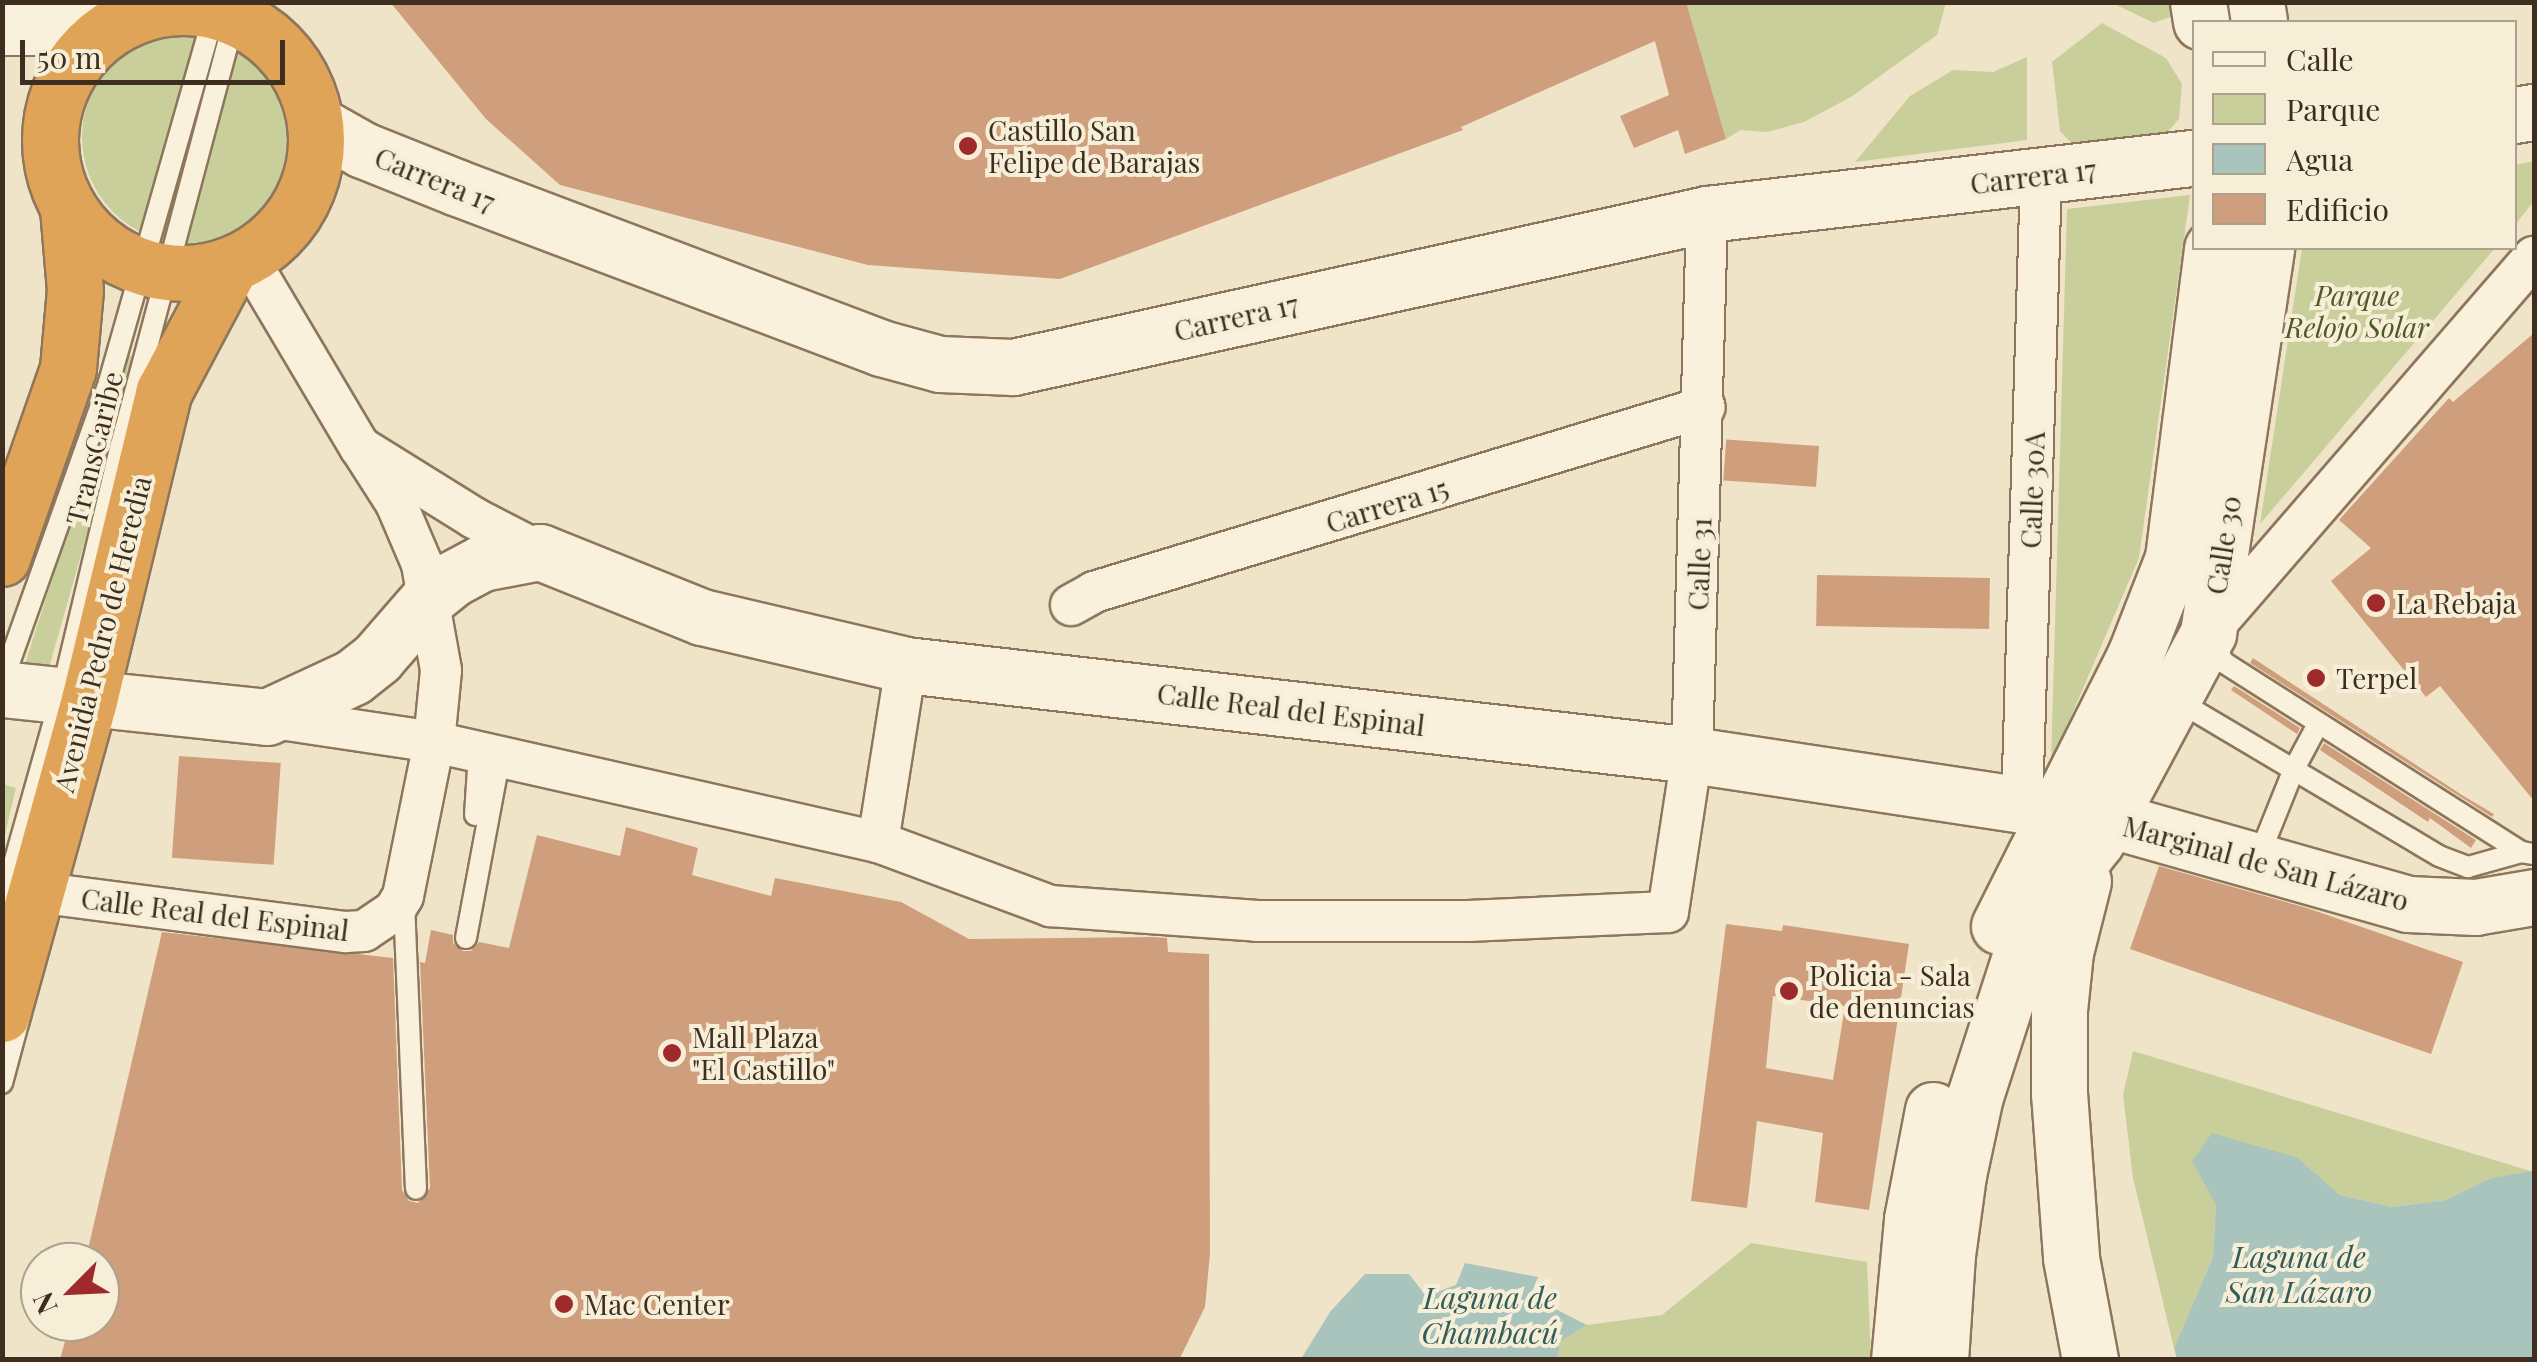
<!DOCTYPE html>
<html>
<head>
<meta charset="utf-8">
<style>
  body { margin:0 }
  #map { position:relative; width:2537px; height:1362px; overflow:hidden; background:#f0e4c8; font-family:"Playfair Display",serif }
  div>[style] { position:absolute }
  .green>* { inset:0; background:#c9cf9b }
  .round { border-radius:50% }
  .water>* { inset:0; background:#a9c4bc }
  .building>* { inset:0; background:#cf9f7d; transform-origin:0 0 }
  .roads { filter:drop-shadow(2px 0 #8d765c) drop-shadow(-2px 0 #8d765c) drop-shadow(0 2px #8d765c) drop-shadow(0 -2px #8d765c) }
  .lane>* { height:20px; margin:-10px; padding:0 10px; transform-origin:10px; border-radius:10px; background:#faf1dc }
  .street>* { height:40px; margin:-20px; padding:0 20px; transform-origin:20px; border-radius:20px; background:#faf1dc }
  .secondary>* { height:55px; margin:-27.5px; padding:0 27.5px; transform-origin:27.5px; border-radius:27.5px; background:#faf1dc }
  .highway>* { height:55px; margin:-27.5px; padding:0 27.5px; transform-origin:27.5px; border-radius:27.5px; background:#e0a458 }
  .highway>.ring { margin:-27.5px; padding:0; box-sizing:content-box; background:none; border:55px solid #e0a458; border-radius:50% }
  .dots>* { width:28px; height:28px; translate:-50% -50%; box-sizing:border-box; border:5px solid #f7eed8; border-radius:50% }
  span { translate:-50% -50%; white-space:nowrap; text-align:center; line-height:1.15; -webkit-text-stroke:8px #f7eed8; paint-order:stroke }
  .poi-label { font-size:28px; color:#3d2e20 }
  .left { translate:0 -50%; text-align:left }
  .street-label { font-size:28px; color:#3d2e20 }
  .park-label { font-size:28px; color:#4d5a26; font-style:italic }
  .water-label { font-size:30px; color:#2f5d5a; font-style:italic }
  .frame { position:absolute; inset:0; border:5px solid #3d2e20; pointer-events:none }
  .legend { position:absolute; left:2192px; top:20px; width:325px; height:230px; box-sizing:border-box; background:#f7eed8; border:2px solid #ada18e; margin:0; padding:12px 18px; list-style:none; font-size:30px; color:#3d2e20 }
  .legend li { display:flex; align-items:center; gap:20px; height:50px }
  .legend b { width:50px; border:2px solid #ada18e }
  .north { position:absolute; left:20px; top:1242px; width:100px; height:100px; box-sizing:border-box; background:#f7eed8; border:2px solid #ada18e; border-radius:50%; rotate:246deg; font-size:28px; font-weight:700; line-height:40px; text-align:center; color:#3d2e20 }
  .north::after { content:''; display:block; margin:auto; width:35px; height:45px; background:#9e2a2b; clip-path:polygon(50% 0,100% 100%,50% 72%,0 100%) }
  .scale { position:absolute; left:20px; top:40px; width:265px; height:45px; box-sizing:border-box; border:5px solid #3d2e20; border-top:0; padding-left:12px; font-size:30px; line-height:35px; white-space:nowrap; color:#3d2e20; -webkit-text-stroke:8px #f7eed8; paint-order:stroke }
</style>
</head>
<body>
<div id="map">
  <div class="green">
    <div style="clip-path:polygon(1686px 3px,1946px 3px,1937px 35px,1851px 97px,1804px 122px,1767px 132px,1741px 130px,1726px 139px)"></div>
    <div style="clip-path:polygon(2112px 3px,2175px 3px,2173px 16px,2154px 23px)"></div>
    <div style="clip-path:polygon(2102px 23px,2166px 58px,2182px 84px,2179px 119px,2162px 138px,2073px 145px,2060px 131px,2052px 62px)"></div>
    <div class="round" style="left:82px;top:31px;width:212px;height:212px"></div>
    <div style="clip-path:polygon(2027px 57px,2027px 140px,1855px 162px,1910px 96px,1953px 70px,1993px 72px)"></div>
    <div style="clip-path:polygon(2534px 161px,2534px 201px,2515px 225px,2515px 165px)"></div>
    <div style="clip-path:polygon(2190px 195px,2139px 558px,2051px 763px,2067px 209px)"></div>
    <div style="clip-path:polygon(2302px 248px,2495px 248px,2260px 524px)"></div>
    <div style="clip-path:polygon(124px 355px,137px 357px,49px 668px,25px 664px)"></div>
    <div style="clip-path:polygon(3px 784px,16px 788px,3px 843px,2px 784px)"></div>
    <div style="clip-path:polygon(2133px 1051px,2534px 1172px,2491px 1178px,2445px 1200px,2392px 1207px,2340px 1195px,2298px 1158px,2216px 1205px,2213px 1257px,2174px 1348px,2133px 1178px,2123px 1095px)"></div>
    <div style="clip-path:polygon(1751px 1243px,1867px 1262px,1871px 1359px,1558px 1360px,1560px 1342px,1587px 1325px,1662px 1315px)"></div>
  </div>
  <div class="water">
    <div style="clip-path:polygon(2212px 1133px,2298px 1158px,2340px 1195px,2392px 1207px,2445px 1200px,2491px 1178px,2534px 1171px,2534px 1359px,2177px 1359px,2174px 1348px,2213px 1257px,2216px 1205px,2192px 1161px)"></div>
    <div style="clip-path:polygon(1465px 1263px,1538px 1277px,1530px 1296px,1587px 1325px,1560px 1342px,1558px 1359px,1301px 1359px,1330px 1312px,1365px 1274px,1409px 1274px,1426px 1296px,1456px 1285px)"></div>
  </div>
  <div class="building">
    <div style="clip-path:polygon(390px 2px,1686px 2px,1726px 139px,1685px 154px,1678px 130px,1634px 148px,1620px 116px,1669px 95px,1655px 41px,1461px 127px,1463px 130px,1060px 279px,868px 265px,560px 185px,486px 119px)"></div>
    <div style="clip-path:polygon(2534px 333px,2534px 801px,2440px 686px,2426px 697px,2331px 581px,2371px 548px,2339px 520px,2449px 398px,2453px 402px)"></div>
    <div style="left:1819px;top:446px;width:41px;height:93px;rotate:94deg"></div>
    <div style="left:1817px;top:575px;width:173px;height:51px;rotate:1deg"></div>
    <div style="clip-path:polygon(2253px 658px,2462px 795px,2494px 814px,2492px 817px,2250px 663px)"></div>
    <div style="clip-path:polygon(2234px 686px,2300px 728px,2297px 734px,2231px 690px)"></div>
    <div style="clip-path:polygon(2324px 743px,2476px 840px,2471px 848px,2430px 818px,2428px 822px,2320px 750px)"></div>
    <div style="left:179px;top:756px;width:102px;height:102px;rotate:4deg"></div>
    <div style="clip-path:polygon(626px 827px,698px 848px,692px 875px,771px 896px,775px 878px,901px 902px,969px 939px,1153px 937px,1167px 938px,1168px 952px,1209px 954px,1210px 1253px,1205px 1307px,1179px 1360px,60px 1360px,70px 1322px,100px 1322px,100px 1262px,85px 1262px,162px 932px,393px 958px,402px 1190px,409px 1201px,418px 1203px,430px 1188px,420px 962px,425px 963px,431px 930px,453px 935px,453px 943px,463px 951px,471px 951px,479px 942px,509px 948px,537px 835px,620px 856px)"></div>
    <div style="clip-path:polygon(2159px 866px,2307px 908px,2463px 962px,2431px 1054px,2130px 949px)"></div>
    <div style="clip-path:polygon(evenodd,1726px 924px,1782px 931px,1783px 925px,1909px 944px,1869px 1210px,1815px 1202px,1823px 1133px,1757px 1121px,1747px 1208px,1691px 1201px,1726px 924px,1773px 996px,1845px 1006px,1833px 1080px,1766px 1068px,1773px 996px)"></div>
  </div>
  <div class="roads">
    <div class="lane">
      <div style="left:2212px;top:639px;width:25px;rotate:64deg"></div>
      <div style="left:2223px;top:662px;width:353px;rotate:32.5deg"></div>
      <div style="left:2521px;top:852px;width:13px;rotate:9deg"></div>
      <div style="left:2px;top:683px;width:319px;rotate:-70.4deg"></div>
      <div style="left:109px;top:382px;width:395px;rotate:-74.1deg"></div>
      <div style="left:2173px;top:698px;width:309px;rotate:30.7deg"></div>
      <div style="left:2439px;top:856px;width:31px;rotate:21deg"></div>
      <div style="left:2468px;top:867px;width:55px;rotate:-15.8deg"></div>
      <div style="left:475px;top:815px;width:62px;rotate:-86.3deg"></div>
      <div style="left:2257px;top:861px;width:99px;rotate:-68.1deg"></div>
      <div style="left:2294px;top:769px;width:51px;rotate:-61.9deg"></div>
      <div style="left:404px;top:903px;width:286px;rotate:87.6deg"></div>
      <div style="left:2px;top:906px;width:218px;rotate:-74.3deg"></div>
      <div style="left:61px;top:696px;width:258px;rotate:-76.6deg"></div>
      <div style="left:121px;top:445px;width:458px;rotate:-75.1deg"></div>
      <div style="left:466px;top:938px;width:184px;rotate:-79.4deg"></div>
      <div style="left:2px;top:1083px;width:73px;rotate:-75deg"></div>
    </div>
    <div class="street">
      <div style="left:247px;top:257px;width:221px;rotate:59.3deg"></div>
      <div style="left:360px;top:447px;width:134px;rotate:31.9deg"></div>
      <div style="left:474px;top:518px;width:74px;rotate:27.3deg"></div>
      <div style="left:1071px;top:605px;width:26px;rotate:-29deg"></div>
      <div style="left:1094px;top:592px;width:638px;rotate:-16.85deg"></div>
      <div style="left:2208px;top:633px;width:498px;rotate:-49.1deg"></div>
      <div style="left:267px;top:717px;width:169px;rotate:8.5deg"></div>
      <div style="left:434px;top:742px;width:455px;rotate:12.7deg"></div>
      <div style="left:878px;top:842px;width:184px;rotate:20.4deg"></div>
      <div style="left:1050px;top:906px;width:208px;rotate:4.1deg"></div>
      <div style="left:1257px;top:921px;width:211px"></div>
      <div style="left:1468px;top:921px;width:200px;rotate:-2.6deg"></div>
      <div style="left:1668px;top:912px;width:159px;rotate:-81.3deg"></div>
      <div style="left:1692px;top:755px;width:541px;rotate:-88.41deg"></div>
      <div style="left:2022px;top:805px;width:630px;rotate:-88.27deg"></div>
      <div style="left:878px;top:842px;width:179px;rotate:-81deg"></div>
      <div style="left:36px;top:892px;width:312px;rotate:7.4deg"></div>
      <div style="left:345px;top:932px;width:19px;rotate:-3deg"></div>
      <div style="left:364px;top:931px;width:36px;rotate:-34deg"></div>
      <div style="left:394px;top:911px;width:17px;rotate:-59deg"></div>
      <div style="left:403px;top:896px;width:157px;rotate:-78.6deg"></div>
      <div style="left:434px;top:742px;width:72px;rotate:-84.4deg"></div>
      <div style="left:441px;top:670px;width:108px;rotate:-100.2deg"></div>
      <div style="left:422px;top:564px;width:66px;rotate:-113.1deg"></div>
      <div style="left:396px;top:503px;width:67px;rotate:-122.7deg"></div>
    </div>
    <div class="secondary">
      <div style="left:2198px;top:2px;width:20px;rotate:81deg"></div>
      <div style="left:2256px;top:2px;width:20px;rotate:81deg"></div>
      <div style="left:2px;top:27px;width:108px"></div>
      <div style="left:2514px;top:115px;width:20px;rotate:-9deg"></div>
      <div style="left:315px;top:123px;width:55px;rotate:29.4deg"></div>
      <div style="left:363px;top:150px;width:102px;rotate:21.8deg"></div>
      <div style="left:458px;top:188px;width:452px;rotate:20.7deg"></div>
      <div style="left:881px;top:348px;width:61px;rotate:15.2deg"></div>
      <div style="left:940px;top:364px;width:73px;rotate:2.4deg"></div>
      <div style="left:1013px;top:367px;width:711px;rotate:-12.43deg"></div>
      <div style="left:1707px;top:214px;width:490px;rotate:-6.6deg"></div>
      <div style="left:2px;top:689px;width:266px;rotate:6deg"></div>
      <div style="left:267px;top:717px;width:95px;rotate:-24.9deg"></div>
      <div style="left:353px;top:677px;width:31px;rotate:-38deg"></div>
      <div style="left:377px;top:658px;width:81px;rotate:-49deg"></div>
      <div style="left:430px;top:597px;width:28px;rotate:-39deg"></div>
      <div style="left:452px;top:579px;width:34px;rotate:-28deg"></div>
      <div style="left:482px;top:563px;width:59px;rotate:-10.7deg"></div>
      <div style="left:540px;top:552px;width:175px;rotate:21.9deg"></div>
      <div style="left:702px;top:617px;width:210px;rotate:13.2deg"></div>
      <div style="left:906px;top:665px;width:791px;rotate:6.53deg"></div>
      <div style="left:1692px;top:755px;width:348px;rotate:8.6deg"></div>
      <div style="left:2036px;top:807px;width:73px;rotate:9.5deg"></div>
      <div style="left:2108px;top:819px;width:312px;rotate:15.8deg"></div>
      <div style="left:2408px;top:904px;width:67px;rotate:2.6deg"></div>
      <div style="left:2475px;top:907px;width:60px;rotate:-9.6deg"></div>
      <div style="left:2083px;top:881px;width:73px;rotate:104.2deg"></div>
      <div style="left:2065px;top:952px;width:58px;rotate:95.9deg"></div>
      <div style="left:2059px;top:1010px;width:83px;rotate:90deg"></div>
      <div style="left:2059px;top:1093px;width:165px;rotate:85.8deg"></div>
      <div style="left:2071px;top:1258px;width:104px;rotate:79.4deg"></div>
      <div style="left:1999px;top:926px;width:300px;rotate:-63.3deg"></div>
      <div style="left:2134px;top:658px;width:107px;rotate:-68.7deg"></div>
      <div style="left:2173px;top:558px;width:312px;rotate:-82.8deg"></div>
      <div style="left:1899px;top:1360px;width:142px;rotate:-84.7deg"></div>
      <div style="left:1912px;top:1219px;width:111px;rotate:-79.1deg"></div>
      <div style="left:1940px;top:1360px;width:105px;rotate:-86.2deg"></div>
      <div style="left:1947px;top:1255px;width:81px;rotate:-82.2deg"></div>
      <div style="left:1958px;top:1175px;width:81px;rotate:-77.9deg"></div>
      <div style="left:1975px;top:1096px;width:149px;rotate:-72.1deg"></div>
      <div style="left:2021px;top:954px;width:69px;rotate:-60.5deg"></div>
      <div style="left:2055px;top:894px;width:68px;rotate:-52.1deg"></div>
      <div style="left:2097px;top:840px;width:235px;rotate:-61.8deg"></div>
      <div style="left:2208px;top:633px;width:389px;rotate:-81.4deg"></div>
    </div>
    <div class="highway">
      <div class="ring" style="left:50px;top:7px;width:211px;height:211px"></div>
      <div style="left:2px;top:558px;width:201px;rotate:-70.8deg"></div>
      <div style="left:68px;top:368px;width:78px;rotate:-84.9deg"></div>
      <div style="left:75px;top:290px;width:82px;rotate:-94.9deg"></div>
      <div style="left:2px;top:1014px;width:326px;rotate:-74.5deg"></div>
      <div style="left:89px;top:700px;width:318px;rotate:-76.4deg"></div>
      <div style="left:164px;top:391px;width:143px;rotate:-62deg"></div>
    </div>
  </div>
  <div class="dots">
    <div style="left:968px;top:146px;background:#9e2a2b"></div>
    <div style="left:2376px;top:603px;background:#9e2a2b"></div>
    <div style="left:2316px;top:678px;background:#9e2a2b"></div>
    <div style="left:1789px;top:991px;background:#9e2a2b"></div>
    <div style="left:672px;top:1053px;background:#9e2a2b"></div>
    <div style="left:564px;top:1304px;background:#9e2a2b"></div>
  </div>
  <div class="poi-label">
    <span class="left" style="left:988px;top:146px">Castillo San<br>Felipe de Barajas</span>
    <span class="left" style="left:2396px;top:603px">La Rebaja</span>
    <span class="left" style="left:2336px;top:678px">Terpel</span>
    <span class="left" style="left:1809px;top:991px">Policia - Sala<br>de denuncias</span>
    <span class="left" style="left:692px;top:1053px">Mall Plaza<br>"El Castillo"</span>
    <span class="left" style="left:584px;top:1304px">Mac Center</span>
  </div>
  <div class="street-label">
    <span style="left:2033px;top:176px;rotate:-7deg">Carrera 17</span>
    <span style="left:435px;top:179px;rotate:22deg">Carrera 17</span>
    <span style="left:1236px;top:317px;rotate:-13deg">Carrera 17</span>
    <span style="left:94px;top:448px;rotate:-76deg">TransCaribe</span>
    <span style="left:2032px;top:490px;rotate:-88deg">Calle 30A</span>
    <span style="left:1387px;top:505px;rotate:-17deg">Carrera 15</span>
    <span style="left:2223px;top:545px;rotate:-81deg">Calle 30</span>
    <span style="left:1699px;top:564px;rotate:-88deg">Calle 31</span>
    <span style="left:102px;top:634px;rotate:-76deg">Avenida Pedro de Heredia</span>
    <span style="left:1291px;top:709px;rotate:7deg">Calle Real del Espinal</span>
    <span style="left:2266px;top:863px;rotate:15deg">Marginal de San Lázaro</span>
    <span style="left:215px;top:914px;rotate:7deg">Calle Real del Espinal</span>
  </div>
  <div class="park-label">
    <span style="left:2357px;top:311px">Parque<br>Relojo Solar</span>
  </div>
  <div class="water-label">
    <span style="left:2299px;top:1273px">Laguna de<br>San Lázaro</span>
    <span style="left:1490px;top:1314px">Laguna de<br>Chambacú</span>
  </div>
  <div class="frame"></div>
  <ul class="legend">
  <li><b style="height:12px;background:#faf1dc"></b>Calle</li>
  <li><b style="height:28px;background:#c9cf9b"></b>Parque</li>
  <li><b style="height:28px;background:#a9c4bc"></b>Agua</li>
  <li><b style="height:28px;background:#cf9f7d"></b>Edificio</li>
  </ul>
  <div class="north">N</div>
  <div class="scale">50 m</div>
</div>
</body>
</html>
